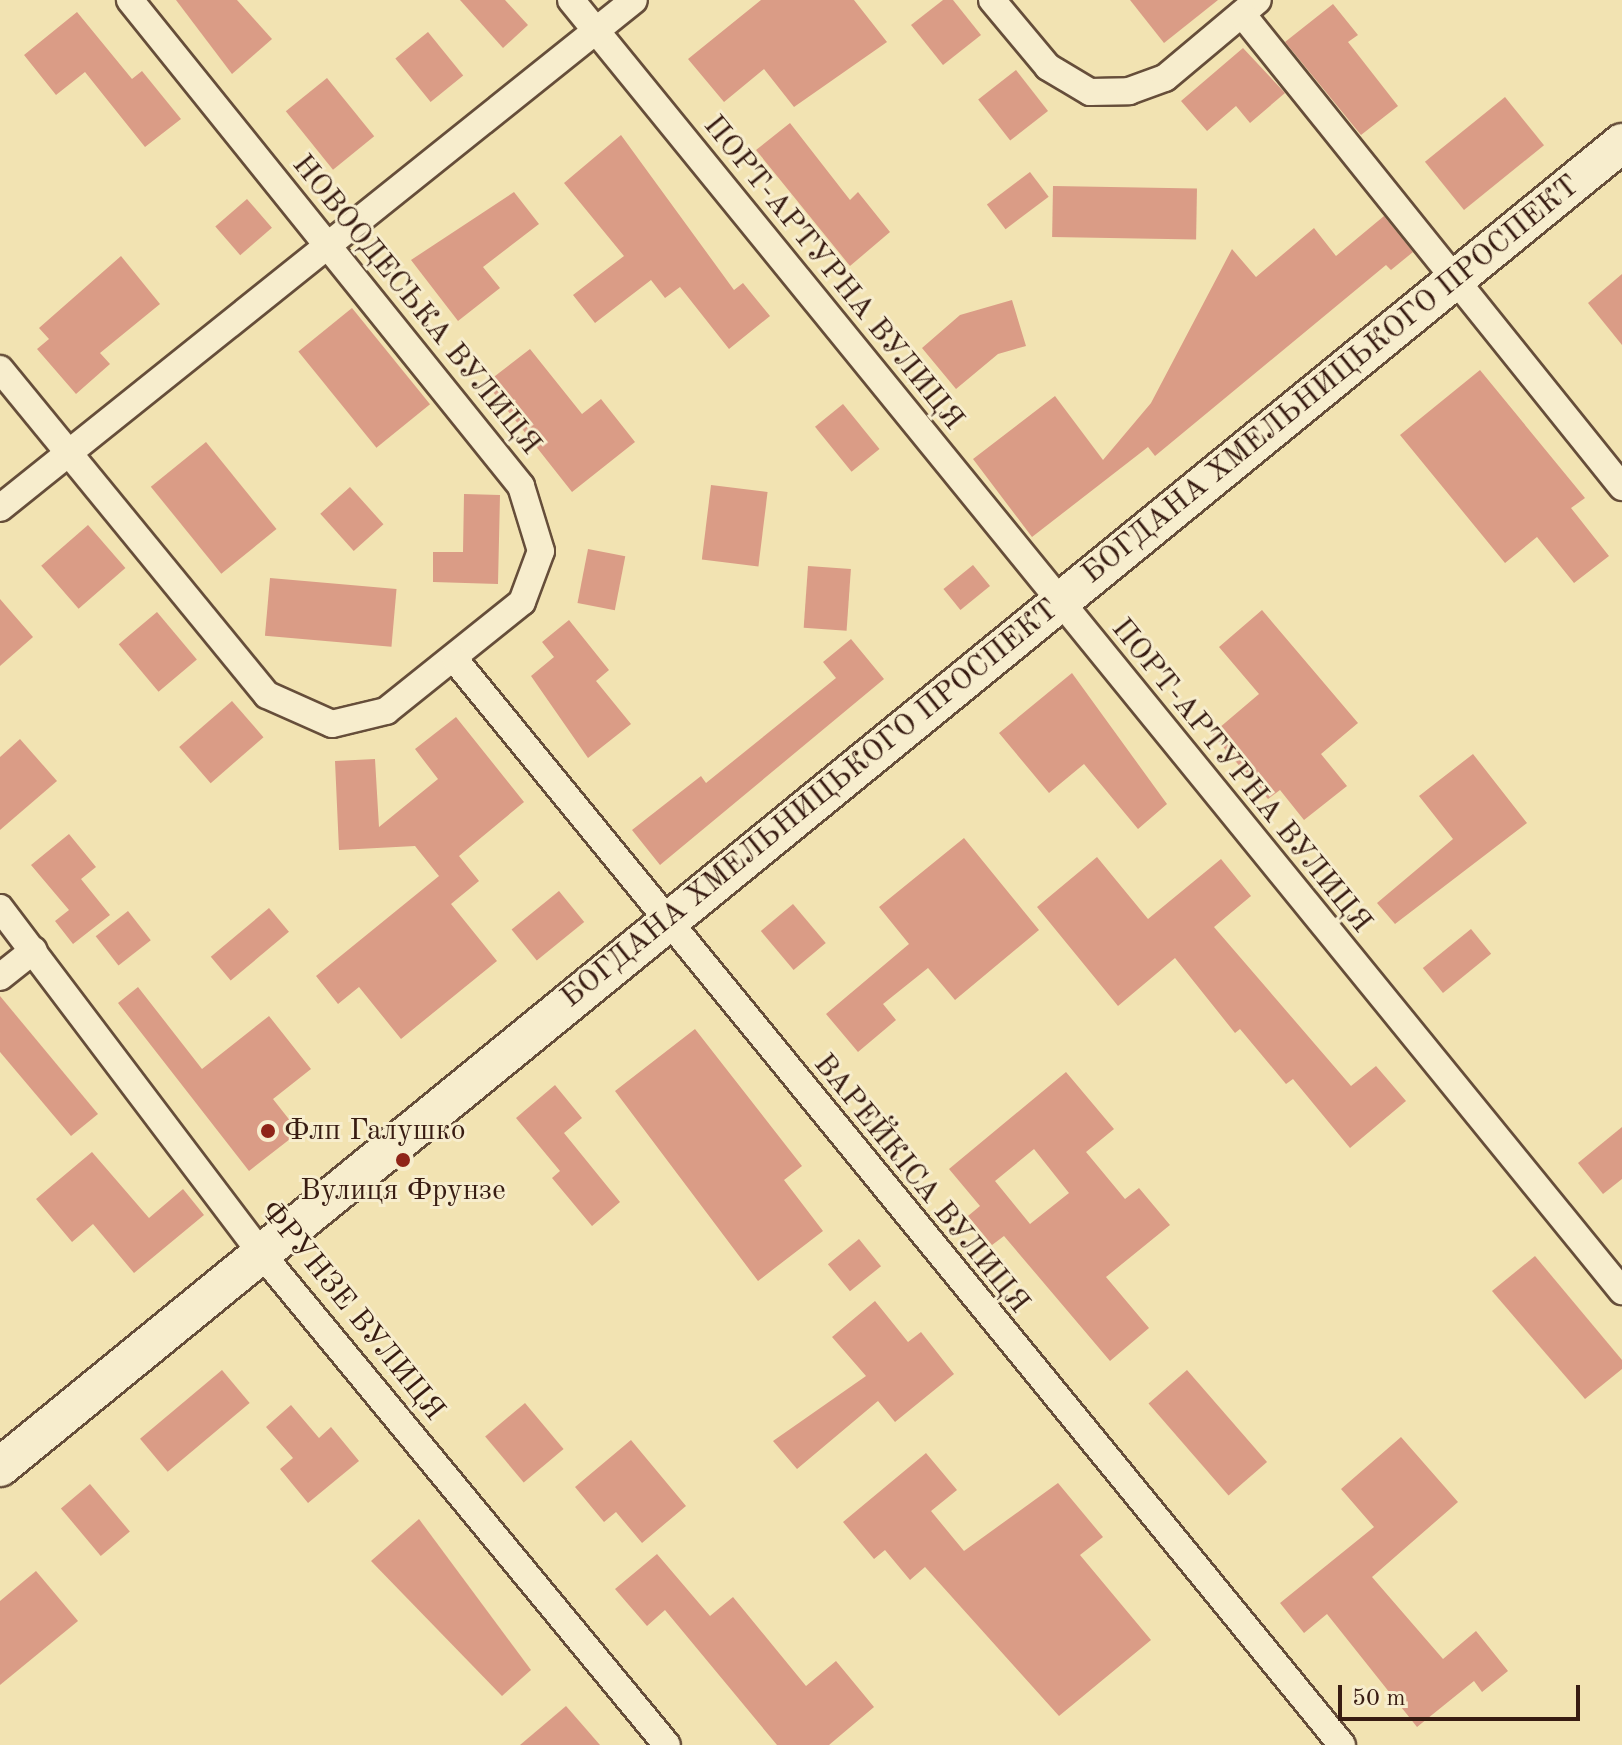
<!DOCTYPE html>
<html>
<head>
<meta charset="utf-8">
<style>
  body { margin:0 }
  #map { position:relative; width:1622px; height:1745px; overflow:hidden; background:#f2e3b2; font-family:"Old Standard TT",serif }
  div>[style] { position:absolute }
  .building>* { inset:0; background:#da9c86; transform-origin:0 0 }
  .roads { filter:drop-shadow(2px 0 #664e3a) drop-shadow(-2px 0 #664e3a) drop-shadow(0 2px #664e3a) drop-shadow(0 -2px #664e3a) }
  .street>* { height:26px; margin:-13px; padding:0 13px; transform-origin:13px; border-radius:13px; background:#f7edcd }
  .secondary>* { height:38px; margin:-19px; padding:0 19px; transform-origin:19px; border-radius:19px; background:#f7edcd }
  .dots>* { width:22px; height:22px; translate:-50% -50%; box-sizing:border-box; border:4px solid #f7edcd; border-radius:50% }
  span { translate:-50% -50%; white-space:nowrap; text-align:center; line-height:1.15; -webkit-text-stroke:6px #f7edcd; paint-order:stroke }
  .street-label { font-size:30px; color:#381c12 }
  .poi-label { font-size:30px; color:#381c12 }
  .left { translate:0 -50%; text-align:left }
  .scale { position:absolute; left:1338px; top:1685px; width:242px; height:36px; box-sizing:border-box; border:4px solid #381c12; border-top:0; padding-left:10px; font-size:24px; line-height:28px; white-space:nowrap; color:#381c12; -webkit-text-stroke:6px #f7edcd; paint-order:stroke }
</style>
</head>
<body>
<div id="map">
  <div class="building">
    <div style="clip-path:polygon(176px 0,237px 0,272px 39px,232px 74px)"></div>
    <div style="clip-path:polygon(460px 0,505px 0,528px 25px,503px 48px)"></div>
    <div style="clip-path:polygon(761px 0,854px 0,887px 42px,794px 107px,764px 69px,724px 102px,688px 59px)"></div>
    <div style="clip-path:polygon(943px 0,953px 0,981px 35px,943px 65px,911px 25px)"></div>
    <div style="clip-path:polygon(1130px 0,1218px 0,1164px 43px)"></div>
    <div style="clip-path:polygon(1333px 4px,1358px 35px,1348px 42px,1398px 106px,1361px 135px,1285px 42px)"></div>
    <div style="clip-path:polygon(77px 12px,132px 79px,142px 71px,181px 119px,145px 147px,85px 72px,56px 95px,24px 55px)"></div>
    <div style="left:428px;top:32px;width:56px;height:42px;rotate:51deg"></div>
    <div style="clip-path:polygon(1243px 48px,1285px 93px,1250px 123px,1236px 106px,1207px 131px,1181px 101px)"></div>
    <div style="left:1016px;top:70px;width:52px;height:48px;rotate:52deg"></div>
    <div style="left:327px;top:78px;width:75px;height:53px;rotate:51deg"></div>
    <div style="left:1505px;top:97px;width:62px;height:103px;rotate:51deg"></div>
    <div style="clip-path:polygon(790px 123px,850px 200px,858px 192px,890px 232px,850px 266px,756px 150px)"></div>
    <div style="clip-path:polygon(621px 135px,734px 290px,743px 283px,770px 316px,729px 349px,680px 287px,665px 298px,651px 280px,595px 323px,573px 295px,624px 256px,564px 183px)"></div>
    <div style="left:1030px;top:172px;width:31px;height:54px;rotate:53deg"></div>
    <div style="left:1053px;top:186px;width:144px;height:51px;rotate:1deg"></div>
    <div style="clip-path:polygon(514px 192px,539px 224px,483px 267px,500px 288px,458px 321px,411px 260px)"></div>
    <div style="left:247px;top:199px;width:38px;height:42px;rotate:49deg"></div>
    <div style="clip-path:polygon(1384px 216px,1413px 252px,1391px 270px,1386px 265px,1155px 456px,1148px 447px,1032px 537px,973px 459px,1055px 396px,1103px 460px,1151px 403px,1232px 249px,1256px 277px,1314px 228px,1336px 256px)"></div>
    <div style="clip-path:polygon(121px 256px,160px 304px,100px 353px,110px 364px,76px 394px,37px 349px,49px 339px,39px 328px)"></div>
    <div style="clip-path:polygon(1622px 274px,1622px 345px,1588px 303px)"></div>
    <div style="clip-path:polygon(1012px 300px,1026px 346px,998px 354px,956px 389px,922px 348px,960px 315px)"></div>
    <div style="left:352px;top:308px;width:124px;height:69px;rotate:51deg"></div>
    <div style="clip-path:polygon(530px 349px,582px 414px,601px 399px,635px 442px,572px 492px,486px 383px)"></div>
    <div style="clip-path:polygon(1480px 370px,1585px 498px,1571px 508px,1609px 556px,1574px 583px,1537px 537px,1505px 563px,1400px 435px)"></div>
    <div style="left:843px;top:404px;width:58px;height:36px;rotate:51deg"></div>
    <div style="left:206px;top:442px;width:112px;height:71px;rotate:51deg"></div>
    <div style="left:711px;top:485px;width:57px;height:75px;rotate:7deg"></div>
    <div style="left:350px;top:487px;width:50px;height:40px;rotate:48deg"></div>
    <div style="clip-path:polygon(464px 494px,500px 495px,498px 584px,433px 582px,433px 552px,463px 552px)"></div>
    <div style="left:88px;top:525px;width:57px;height:62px;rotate:49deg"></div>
    <div style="left:588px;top:549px;width:38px;height:55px;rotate:11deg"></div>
    <div style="left:973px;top:565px;width:27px;height:38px;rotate:51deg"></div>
    <div style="left:808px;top:566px;width:43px;height:62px;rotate:4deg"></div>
    <div style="left:270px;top:578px;width:127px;height:58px;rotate:5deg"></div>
    <div style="clip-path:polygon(0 599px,33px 637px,0 666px)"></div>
    <div style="clip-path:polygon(1262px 610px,1358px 723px,1321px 754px,1347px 786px,1304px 820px,1280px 790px,1268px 799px,1212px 734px,1259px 694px,1219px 647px)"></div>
    <div style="left:157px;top:612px;width:62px;height:50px;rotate:50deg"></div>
    <div style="clip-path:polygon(569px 620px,609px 670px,596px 681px,631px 724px,588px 758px,531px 676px,554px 657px,542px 642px)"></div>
    <div style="clip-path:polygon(851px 639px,884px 679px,660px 865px,632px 830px,701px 776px,706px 783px,836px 678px,823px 662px)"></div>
    <div style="clip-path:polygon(1072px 673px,1167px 804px,1138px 829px,1084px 764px,1049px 793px,999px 733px)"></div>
    <div style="left:232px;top:701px;width:48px;height:70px;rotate:49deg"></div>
    <div style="clip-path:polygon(456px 717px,524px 802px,459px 856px,479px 881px,451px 904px,497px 961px,401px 1039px,359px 987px,338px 1004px,316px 976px,439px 876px,415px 846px,339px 850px,335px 761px,375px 759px,379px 827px,438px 779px,415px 749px)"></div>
    <div style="clip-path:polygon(20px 739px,57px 781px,0 830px,0 757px)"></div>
    <div style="clip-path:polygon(1473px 754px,1527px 823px,1395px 924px,1377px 903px,1453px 839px,1419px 796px)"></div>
    <div style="clip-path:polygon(69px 834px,96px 867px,81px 879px,110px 915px,73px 944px,55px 921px,69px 910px,31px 865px)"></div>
    <div style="clip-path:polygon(964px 838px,1039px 930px,955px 1000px,928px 968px,883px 1004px,896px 1020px,858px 1052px,826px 1014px,909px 944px,879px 907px)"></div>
    <div style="clip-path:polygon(1097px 857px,1148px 919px,1221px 859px,1251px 896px,1214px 927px,1351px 1086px,1376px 1066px,1406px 1101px,1350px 1148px,1293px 1079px,1286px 1084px,1240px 1029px,1235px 1033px,1175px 958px,1118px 1006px,1037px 907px)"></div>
    <div style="left:559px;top:891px;width:40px;height:61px;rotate:51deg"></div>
    <div style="left:793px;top:904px;width:51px;height:42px;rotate:50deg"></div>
    <div style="left:269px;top:908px;width:31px;height:76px;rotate:50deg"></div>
    <div style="left:128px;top:911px;width:37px;height:41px;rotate:52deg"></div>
    <div style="left:1471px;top:929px;width:32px;height:62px;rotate:51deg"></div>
    <div style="clip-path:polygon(138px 987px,202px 1069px,269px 1016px,311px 1069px,273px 1099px,299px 1132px,249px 1171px,118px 1003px)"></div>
    <div style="clip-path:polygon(0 996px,98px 1114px,71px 1136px,0 1052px)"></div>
    <div style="clip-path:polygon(695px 1029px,802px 1166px,784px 1180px,823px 1231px,758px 1281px,615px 1091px)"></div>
    <div style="clip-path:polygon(evenodd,1066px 1072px,1114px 1129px,1086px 1152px,1125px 1199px,1139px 1188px,1170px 1225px,1106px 1277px,1149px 1328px,1110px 1361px,1004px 1236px,992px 1245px,968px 1216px,980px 1206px,949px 1169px,1066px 1072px,1034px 1149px,1069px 1193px,1030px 1224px,995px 1181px,1034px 1149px)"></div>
    <div style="clip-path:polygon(555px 1085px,582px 1118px,564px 1133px,620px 1202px,592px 1226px,552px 1178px,560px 1171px,516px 1118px)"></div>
    <div style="clip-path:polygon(1622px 1127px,1622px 1179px,1603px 1194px,1578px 1163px)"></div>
    <div style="clip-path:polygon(92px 1152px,149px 1218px,183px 1189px,204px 1215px,134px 1273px,93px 1224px,72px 1242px,36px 1199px)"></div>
    <div style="left:859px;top:1239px;width:35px;height:40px;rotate:51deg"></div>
    <div style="clip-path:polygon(1535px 1256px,1622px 1360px,1622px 1369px,1585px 1399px,1492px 1291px)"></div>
    <div style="clip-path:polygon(875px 1301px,908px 1342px,921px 1332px,954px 1374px,895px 1422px,878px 1401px,797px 1469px,773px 1441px,866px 1376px,832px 1337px)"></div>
    <div style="left:222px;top:1370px;width:43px;height:107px;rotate:50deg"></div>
    <div style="left:1187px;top:1370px;width:122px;height:51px;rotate:49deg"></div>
    <div style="left:525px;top:1403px;width:60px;height:52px;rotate:50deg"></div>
    <div style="clip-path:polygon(291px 1405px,319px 1438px,331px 1427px,359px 1461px,308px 1503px,280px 1469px,293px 1458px,266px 1427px)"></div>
    <div style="clip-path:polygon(1401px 1437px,1458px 1502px,1372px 1577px,1443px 1659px,1476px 1631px,1508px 1671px,1482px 1692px,1474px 1681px,1417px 1727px,1327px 1614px,1304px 1633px,1280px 1603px,1374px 1527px,1341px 1489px)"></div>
    <div style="clip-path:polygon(631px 1440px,686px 1506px,642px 1543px,616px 1512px,604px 1522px,575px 1487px)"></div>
    <div style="clip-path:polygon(926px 1453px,957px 1490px,931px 1511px,964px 1551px,1058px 1483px,1103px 1537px,1080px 1555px,1151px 1640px,1059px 1716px,925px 1567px,910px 1580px,885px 1550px,874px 1559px,843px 1522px)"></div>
    <div style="left:90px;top:1484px;width:62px;height:38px;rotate:50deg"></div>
    <div style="clip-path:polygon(419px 1519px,531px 1670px,502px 1696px,371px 1561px)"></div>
    <div style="clip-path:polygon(657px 1554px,710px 1616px,733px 1597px,806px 1686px,836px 1661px,874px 1707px,829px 1745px,777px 1745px,665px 1610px,647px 1626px,615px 1589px)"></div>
    <div style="clip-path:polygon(36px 1571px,78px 1621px,0 1685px,0 1601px)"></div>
    <div style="clip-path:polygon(566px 1706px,600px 1745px,520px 1745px)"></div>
  </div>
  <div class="roads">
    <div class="street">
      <div style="left:571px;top:0;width:1665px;rotate:50.85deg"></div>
      <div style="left:992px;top:0;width:87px;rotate:50.1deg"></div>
      <div style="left:1048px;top:67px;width:49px;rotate:30.8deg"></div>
      <div style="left:1090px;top:92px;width:39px;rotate:-1deg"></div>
      <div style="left:1129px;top:91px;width:38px;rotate:-20deg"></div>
      <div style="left:1165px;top:78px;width:121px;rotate:-40deg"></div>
      <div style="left:1242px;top:14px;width:607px;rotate:51.22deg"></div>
      <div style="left:0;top:369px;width:421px;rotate:50.7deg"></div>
      <div style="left:267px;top:695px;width:71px;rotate:24deg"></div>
      <div style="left:332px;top:724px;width:56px;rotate:-13.5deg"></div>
      <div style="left:386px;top:711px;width:174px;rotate:-38.7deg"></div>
      <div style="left:522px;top:602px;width:54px;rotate:-69.6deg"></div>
      <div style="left:541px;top:551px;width:68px;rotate:-107.1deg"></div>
      <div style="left:521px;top:486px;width:624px;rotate:-128.82deg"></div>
      <div style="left:0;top:508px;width:812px;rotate:-38.7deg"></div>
      <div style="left:456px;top:661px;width:1400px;rotate:50.74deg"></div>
      <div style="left:0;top:908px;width:431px;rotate:52.9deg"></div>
      <div style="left:260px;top:1252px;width:639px;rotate:50.46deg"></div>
      <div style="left:0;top:977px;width:43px;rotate:-38.5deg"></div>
    </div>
    <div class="secondary">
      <div style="left:0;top:1467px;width:2094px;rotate:-39.22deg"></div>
    </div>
  </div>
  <div class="dots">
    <div style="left:268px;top:1131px;background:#8f2418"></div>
    <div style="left:403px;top:1160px;background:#8f2418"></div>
  </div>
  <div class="street-label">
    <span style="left:833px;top:273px;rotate:51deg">ПОРТ-АРТУРНА ВУЛИЦЯ</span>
    <span style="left:416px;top:305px;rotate:51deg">НОВООДЕСЬКА ВУЛИЦЯ</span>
    <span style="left:1331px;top:380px;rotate:-39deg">БОГДАНА ХМЕЛЬНИЦЬКОГО ПРОСПЕКТ</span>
    <span style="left:1241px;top:776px;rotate:51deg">ПОРТ-АРТУРНА ВУЛИЦЯ</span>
    <span style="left:810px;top:804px;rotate:-39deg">БОГДАНА ХМЕЛЬНИЦЬКОГО ПРОСПЕКТ</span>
    <span style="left:921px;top:1184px;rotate:51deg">ВАРЕЙКІСА ВУЛИЦЯ</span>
    <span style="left:352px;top:1311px;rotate:51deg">ФРУНЗЕ ВУЛИЦЯ</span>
  </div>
  <div class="poi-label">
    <span class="left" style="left:284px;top:1131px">Флп Галушко</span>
    <span style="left:403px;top:1191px">Вулиця Фрунзе</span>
  </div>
  <div class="scale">50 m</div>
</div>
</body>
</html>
